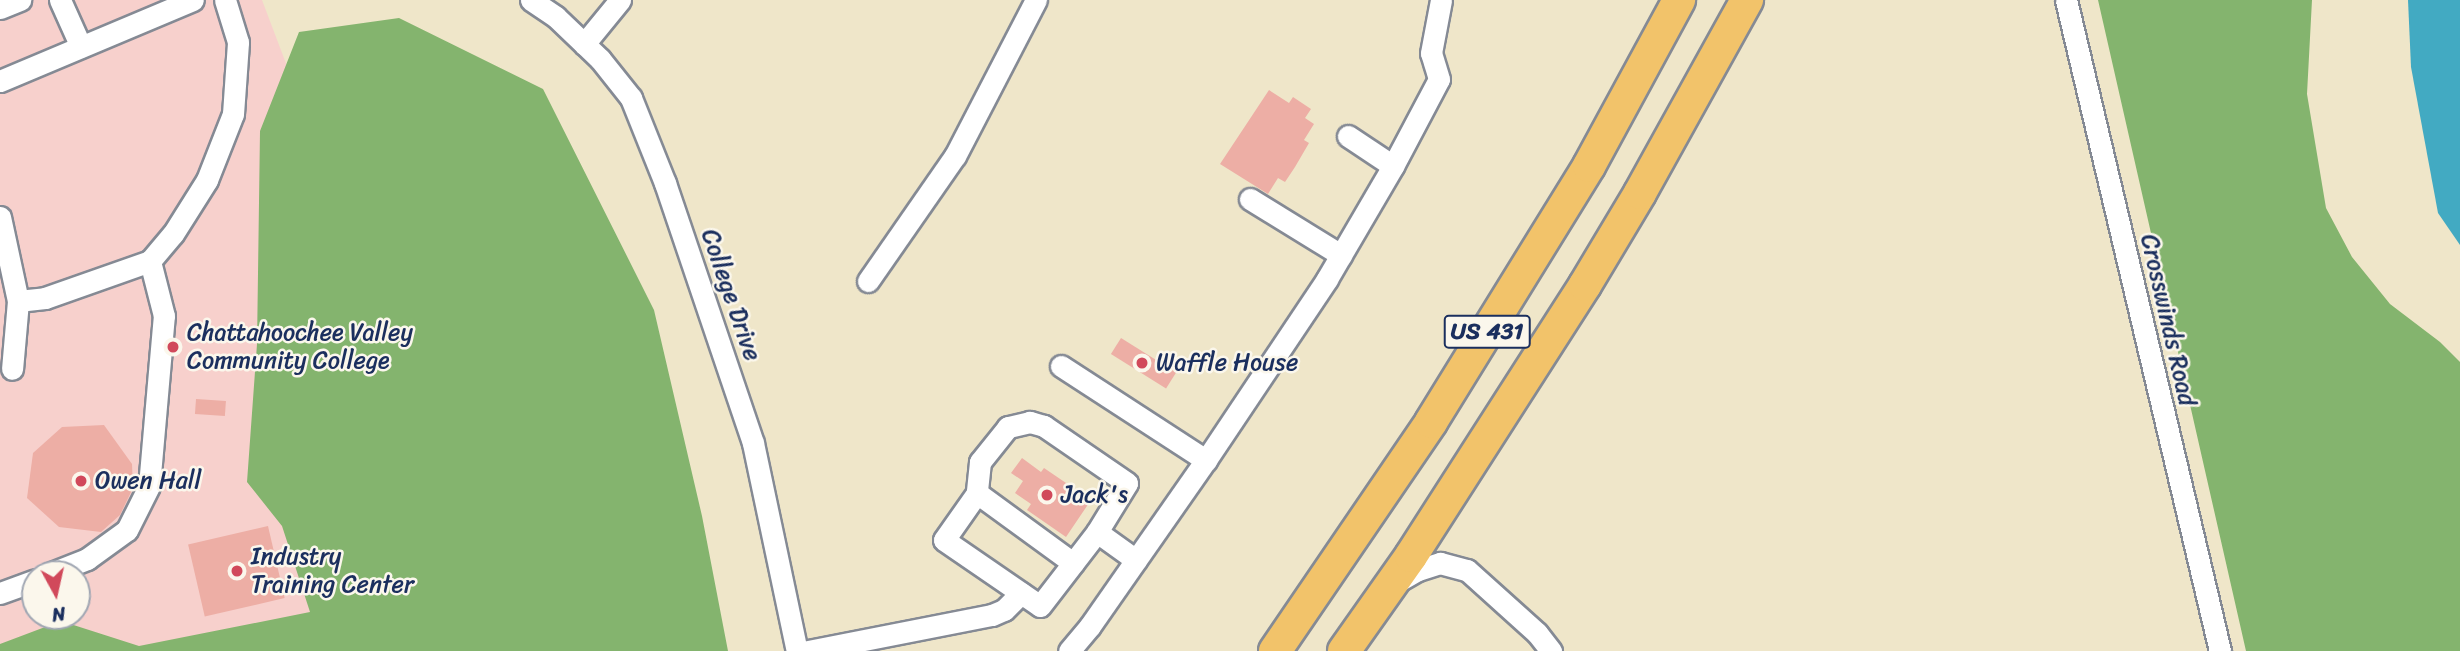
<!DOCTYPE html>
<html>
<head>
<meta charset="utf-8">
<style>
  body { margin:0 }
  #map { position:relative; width:2460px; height:651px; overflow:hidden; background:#efe6c9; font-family:Sriracha,sans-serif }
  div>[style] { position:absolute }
  .built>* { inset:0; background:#f7d0cc }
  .forest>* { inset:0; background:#84b46e }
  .water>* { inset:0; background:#42aac2 }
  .building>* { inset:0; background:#edaea5; transform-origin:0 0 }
  .roads { filter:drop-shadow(2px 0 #858a94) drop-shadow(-2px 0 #858a94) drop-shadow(0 2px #858a94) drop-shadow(0 -2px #858a94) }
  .minor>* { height:21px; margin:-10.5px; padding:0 10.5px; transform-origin:10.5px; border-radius:10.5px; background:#fff }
  .highway>* { height:32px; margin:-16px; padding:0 16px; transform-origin:16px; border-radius:16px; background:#f2c36a }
  .dots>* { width:19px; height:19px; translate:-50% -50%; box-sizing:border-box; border:4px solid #fbf7ec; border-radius:50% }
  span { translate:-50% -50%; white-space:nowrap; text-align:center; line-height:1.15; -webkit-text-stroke:5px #fbf7ec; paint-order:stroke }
  .shield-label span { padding:2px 5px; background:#fbf7ec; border:2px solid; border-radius:5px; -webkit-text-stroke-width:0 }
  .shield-label { font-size:23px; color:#1b2f5e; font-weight:700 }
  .street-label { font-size:24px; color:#1b2f5e }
  .poi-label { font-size:24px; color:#1b2f5e }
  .left { translate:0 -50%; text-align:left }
  .north { position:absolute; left:21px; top:560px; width:70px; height:70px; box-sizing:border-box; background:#fbf7ec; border:2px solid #a1a7b3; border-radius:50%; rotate:172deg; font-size:19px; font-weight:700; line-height:28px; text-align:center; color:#1b2f5e }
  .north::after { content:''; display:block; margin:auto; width:24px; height:32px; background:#d1495b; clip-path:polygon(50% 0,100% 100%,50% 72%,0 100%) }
</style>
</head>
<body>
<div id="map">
  <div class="built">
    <div style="clip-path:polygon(evenodd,0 0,262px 0,307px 119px,315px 651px,0 651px,0 0,35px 574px,77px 574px,77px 616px,35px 616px,35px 574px)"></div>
  </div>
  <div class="forest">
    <div style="clip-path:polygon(2098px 0,2312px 0,2307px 94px,2326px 208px,2352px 257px,2390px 304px,2440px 342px,2460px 362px,2460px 651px,2246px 651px)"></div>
    <div style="clip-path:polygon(399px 18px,543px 89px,654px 310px,702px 516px,728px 651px,0 651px,0 644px,61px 621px,139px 646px,310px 612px,282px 526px,247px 482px,257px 344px,260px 131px,299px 32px)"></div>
  </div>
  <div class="water">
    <div style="clip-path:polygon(2408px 0,2460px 0,2460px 245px,2438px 213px,2411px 67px)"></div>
  </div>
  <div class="building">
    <div style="clip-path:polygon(1269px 90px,1289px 103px,1293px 97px,1311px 109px,1305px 118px,1314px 124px,1304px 140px,1309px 143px,1295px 167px,1285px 182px,1278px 178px,1268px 194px,1220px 164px)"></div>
    <div style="left:1121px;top:338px;width:65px;height:19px;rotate:32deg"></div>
    <div style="left:196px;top:399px;width:30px;height:15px;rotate:4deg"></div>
    <div style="clip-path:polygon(104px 425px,132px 464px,133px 488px,120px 515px,101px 532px,59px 527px,27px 498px,33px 453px,62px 427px)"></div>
    <div style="clip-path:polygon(1022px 458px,1041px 472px,1044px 468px,1091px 500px,1066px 537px,1027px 510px,1031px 504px,1015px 493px,1023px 481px,1011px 473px)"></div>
    <div style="left:268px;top:526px;width:74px;height:82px;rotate:77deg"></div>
  </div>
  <div class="roads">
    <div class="minor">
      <div style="left:60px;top:0;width:51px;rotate:65.9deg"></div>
      <div style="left:531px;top:0;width:30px;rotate:34deg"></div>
      <div style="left:556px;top:17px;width:61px;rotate:43.7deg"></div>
      <div style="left:600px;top:59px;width:50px;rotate:51.5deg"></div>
      <div style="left:631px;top:98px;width:92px;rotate:68.2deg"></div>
      <div style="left:665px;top:183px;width:274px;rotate:71.3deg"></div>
      <div style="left:753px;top:443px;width:213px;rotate:78.1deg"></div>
      <div style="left:2066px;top:0;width:669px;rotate:76.69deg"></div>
      <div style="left:0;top:8px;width:22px;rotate:-22deg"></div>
      <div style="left:584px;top:44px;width:57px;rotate:-50.7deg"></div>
      <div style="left:0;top:81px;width:209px;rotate:-22.8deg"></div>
      <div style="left:1348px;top:136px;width:54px;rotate:33.7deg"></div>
      <div style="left:1250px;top:199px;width:107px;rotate:31.6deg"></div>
      <div style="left:0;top:217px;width:86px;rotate:77.9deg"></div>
      <div style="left:18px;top:301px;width:68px;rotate:95deg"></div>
      <div style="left:868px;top:281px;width:152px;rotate:-55.2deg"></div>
      <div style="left:955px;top:156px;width:176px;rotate:-62.6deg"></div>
      <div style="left:18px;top:301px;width:27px;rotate:-6deg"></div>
      <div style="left:45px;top:298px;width:111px;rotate:-19.4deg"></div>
      <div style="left:150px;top:261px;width:35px;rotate:-50deg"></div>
      <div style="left:173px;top:234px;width:64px;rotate:-57.8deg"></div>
      <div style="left:207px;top:180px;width:71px;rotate:-68.5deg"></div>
      <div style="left:233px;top:114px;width:72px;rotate:-86deg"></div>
      <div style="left:238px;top:42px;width:44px;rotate:-107.2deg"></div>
      <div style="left:1061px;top:366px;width:173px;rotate:33deg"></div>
      <div style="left:977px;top:493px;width:57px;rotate:125.1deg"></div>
      <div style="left:944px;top:540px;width:116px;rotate:34.5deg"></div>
      <div style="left:1040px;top:606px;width:93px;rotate:-52.4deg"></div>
      <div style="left:1097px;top:532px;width:57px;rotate:-58.5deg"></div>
      <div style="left:1127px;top:483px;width:101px;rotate:-145.5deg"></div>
      <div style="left:1044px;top:426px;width:15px;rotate:-164deg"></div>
      <div style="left:1030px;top:422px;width:23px;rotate:167deg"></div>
      <div style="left:1008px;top:427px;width:45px;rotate:128.7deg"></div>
      <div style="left:980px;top:462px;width:31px;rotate:96deg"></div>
      <div style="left:977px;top:493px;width:119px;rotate:36.1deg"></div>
      <div style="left:1097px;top:532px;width:48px;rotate:35.7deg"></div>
      <div style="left:49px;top:574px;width:41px;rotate:-21.5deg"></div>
      <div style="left:87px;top:559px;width:49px;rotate:-35.9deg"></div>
      <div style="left:127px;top:530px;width:49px;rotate:-63.4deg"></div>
      <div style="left:149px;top:486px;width:171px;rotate:-85deg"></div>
      <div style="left:164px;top:316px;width:57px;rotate:-104.3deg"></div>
      <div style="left:1397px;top:582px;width:24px;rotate:-30deg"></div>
      <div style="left:1418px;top:570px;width:23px;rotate:-18deg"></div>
      <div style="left:1440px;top:563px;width:28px;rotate:15deg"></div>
      <div style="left:1467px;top:570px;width:94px;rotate:42deg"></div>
      <div style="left:1537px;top:633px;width:23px;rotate:52deg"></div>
      <div style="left:0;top:593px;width:37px;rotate:-20deg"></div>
      <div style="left:808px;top:651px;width:187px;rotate:-11.1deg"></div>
      <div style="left:992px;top:615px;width:13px;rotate:-23deg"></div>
      <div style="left:1004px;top:610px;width:24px;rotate:-45deg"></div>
      <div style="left:1069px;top:651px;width:33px;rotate:-50deg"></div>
      <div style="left:1090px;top:626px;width:203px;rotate:-55.1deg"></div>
      <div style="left:1206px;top:460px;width:218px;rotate:-56.2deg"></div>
      <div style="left:1327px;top:279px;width:131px;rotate:-59.7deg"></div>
      <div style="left:1393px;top:166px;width:98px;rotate:-62.1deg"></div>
      <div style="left:1439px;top:79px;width:27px;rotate:-107deg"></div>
      <div style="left:1431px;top:53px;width:54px;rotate:-79.3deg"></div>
    </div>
    <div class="highway">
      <div style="left:1275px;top:651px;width:277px;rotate:-55.7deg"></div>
      <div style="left:1431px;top:422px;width:301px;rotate:-58.3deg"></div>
      <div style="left:1589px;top:166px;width:189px;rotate:-61.5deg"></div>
      <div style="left:1344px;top:651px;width:116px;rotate:-54.8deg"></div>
      <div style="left:1411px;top:556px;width:322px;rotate:-57.3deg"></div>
      <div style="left:1585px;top:285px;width:107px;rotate:-59.1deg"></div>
      <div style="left:1640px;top:193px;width:221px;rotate:-61deg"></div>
    </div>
  </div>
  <div class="dots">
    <div style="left:173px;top:347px;background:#d1495b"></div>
    <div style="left:1142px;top:363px;background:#d1495b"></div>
    <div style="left:81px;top:481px;background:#d1495b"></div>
    <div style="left:1047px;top:495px;background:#d1495b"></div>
    <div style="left:237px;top:571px;background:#d1495b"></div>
  </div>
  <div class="shield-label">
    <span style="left:1487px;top:332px">US 431</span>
  </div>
  <div class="street-label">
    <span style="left:731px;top:295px;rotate:71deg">College Drive</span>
    <span style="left:2168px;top:320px;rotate:77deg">Crosswinds Road</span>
  </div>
  <div class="poi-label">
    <span class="left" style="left:187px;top:347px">Chattahoochee Valley<br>Community College</span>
    <span class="left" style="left:1156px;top:363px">Waffle House</span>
    <span class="left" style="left:95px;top:481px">Owen Hall</span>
    <span class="left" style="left:1061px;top:495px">Jack's</span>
    <span class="left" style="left:251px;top:571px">Industry<br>Training Center</span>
  </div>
  <div class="north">N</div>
</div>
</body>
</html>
